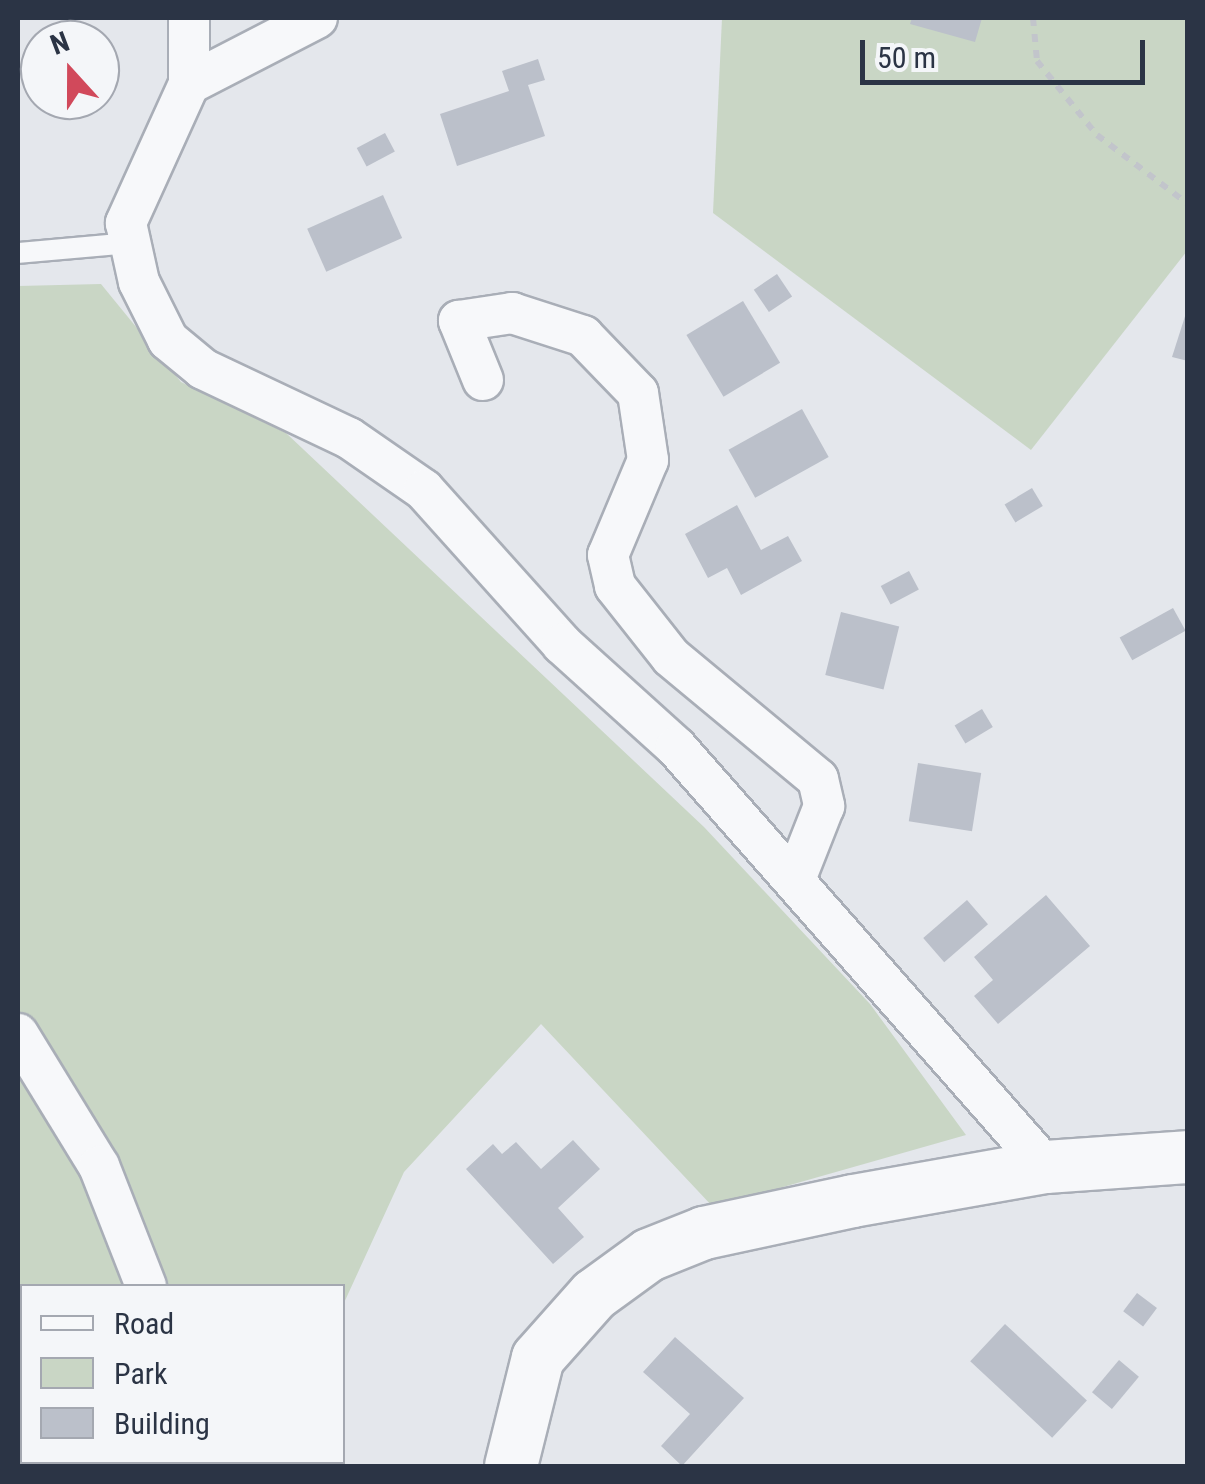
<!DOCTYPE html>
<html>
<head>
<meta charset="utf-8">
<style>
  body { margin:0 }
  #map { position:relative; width:1205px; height:1484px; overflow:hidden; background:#e4e7ec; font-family:"Roboto Condensed",sans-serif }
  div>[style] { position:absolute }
  .green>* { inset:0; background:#c9d6c5 }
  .building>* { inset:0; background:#bbc0ca; transform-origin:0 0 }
  .path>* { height:6px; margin-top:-3px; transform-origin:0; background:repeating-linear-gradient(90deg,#c2c5cb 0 8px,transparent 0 16px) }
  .roads { filter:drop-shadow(2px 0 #a9aeb7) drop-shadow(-2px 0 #a9aeb7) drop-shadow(0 2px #a9aeb7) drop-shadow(0 -2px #a9aeb7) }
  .service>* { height:20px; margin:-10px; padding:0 10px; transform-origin:10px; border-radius:10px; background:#f7f8fa }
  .minor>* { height:40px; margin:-20px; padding:0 20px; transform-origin:20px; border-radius:20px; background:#f7f8fa }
  .tertiary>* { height:52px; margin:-26px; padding:0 26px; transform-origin:26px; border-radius:26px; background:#f7f8fa }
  span { translate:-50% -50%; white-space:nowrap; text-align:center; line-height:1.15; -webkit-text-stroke:8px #f4f6f9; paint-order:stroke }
  .frame { position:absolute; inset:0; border:20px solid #2b3445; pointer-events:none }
  .legend { position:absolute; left:20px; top:1284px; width:325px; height:180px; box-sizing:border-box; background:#f4f6f9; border:2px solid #a4a8b1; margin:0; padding:12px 18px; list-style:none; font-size:30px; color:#2b3445 }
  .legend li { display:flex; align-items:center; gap:20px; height:50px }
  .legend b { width:50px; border:2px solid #a4a8b1 }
  .north { position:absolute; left:20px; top:20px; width:100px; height:100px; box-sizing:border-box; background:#f4f6f9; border:2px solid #a4a8b1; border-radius:50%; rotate:339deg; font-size:28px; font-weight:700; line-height:40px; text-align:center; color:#2b3445 }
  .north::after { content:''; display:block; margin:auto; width:35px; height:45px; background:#d1495b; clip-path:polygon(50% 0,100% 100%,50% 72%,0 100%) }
  .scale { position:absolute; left:860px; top:40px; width:285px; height:45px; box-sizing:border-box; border:5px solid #2b3445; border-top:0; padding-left:12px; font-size:30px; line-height:35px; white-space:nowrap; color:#2b3445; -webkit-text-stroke:8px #f4f6f9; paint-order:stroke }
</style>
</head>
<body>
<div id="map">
  <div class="green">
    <div style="clip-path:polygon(722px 18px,1187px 18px,1187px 251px,1031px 450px,713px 213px)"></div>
    <div style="clip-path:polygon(101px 284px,181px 382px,286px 433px,704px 827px,870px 1004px,966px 1135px,713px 1207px,541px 1024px,404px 1172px,343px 1305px,342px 1286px,22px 1286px,22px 1462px,308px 1466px,18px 1466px,18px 286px)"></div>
  </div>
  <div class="building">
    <div style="clip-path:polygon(912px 18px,982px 18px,975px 42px,910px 24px)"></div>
    <div style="clip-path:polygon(538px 59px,545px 80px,528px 85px,545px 136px,457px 166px,440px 114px,509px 91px,502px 71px)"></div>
    <div style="left:385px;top:133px;width:21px;height:32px;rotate:62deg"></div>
    <div style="left:383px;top:195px;width:47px;height:83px;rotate:66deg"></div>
    <div style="left:777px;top:274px;width:27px;height:28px;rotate:56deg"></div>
    <div style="left:743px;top:301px;width:72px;height:66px;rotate:59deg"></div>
    <div style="clip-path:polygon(1187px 310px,1188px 310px,1188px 361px,1172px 357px)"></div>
    <div style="left:802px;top:409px;width:55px;height:84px;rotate:61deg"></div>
    <div style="left:1032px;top:488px;width:21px;height:32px;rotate:59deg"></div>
    <div style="clip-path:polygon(737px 505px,761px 550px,788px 536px,802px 561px,741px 595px,727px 568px,708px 578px,685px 534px)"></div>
    <div style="left:909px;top:571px;width:21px;height:32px;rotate:62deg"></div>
    <div style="left:1173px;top:608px;width:26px;height:61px;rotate:61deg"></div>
    <div style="left:841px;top:612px;width:60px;height:65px;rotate:14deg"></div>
    <div style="left:982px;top:709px;width:21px;height:32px;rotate:59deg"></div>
    <div style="left:918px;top:763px;width:64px;height:59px;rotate:9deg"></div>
    <div style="clip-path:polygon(1046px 895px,1090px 946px,998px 1024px,974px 996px,993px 980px,974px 957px)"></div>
    <div style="left:967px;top:900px;width:32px;height:58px;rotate:49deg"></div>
    <div style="clip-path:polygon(573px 1140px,600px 1169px,558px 1208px,584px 1237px,553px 1264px,466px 1169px,493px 1144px,502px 1154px,516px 1142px,541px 1169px)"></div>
    <div style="left:1137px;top:1293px;width:25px;height:23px;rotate:37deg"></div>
    <div style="left:1005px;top:1324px;width:112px;height:51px;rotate:43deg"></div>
    <div style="clip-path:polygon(675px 1337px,744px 1398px,682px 1466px,661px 1446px,690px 1414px,643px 1372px)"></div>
    <div style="left:1119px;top:1360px;width:26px;height:42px;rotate:40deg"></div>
  </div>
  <div class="path">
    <div style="left:1033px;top:18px;width:43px;rotate:84.7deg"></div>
    <div style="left:1037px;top:61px;width:95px;rotate:51deg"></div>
    <div style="left:1097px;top:135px;width:114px;rotate:37.2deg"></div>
  </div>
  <div class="roads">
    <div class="service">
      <div style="left:18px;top:253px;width:111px;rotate:-5.1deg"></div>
    </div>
    <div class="minor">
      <div style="left:189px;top:18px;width:66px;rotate:90deg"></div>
      <div style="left:189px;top:84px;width:144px;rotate:-27.3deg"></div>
      <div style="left:189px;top:84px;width:153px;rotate:114.4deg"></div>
      <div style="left:126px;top:223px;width:60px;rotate:77.6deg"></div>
      <div style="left:139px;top:282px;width:65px;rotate:63.4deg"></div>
      <div style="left:168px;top:340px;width:45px;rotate:39.6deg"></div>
      <div style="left:203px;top:369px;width:161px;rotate:25.3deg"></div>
      <div style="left:349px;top:438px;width:91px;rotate:34.7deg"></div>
      <div style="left:424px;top:490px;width:207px;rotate:48.1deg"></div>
      <div style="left:562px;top:644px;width:154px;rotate:42.1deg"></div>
      <div style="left:676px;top:747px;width:560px;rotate:48.62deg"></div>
      <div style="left:483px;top:380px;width:64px;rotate:-112.1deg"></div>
      <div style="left:459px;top:321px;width:54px;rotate:-8.6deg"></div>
      <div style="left:512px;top:313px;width:75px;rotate:17.9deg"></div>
      <div style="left:583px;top:336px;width:79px;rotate:46deg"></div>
      <div style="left:638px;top:393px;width:68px;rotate:81.5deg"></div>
      <div style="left:648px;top:460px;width:103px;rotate:112.8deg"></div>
      <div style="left:608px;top:555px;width:32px;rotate:77deg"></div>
      <div style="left:615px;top:586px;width:90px;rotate:51.7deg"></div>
      <div style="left:671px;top:657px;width:191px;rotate:39.7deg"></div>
      <div style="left:818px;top:779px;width:28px;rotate:77deg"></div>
      <div style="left:824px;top:806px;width:76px;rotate:111.5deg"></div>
      <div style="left:18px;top:1034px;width:155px;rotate:58.5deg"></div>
      <div style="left:99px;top:1166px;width:129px;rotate:68.6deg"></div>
      <div style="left:260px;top:1462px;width:5px;rotate:53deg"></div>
    </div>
    <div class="tertiary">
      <div style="left:511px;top:1466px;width:111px;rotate:-76deg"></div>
      <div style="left:538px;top:1358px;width:84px;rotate:-48.4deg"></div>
      <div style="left:594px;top:1295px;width:68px;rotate:-36deg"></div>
      <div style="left:649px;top:1255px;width:59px;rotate:-21.8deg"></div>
      <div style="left:704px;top:1233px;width:152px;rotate:-12.1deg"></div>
      <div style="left:853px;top:1201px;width:196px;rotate:-10deg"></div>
      <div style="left:1046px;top:1167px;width:142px;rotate:-4deg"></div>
    </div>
  </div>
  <div class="frame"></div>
  <ul class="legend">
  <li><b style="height:12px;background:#f7f8fa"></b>Road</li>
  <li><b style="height:28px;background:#c9d6c5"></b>Park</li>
  <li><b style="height:28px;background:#bbc0ca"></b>Building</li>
  </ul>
  <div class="north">N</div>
  <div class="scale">50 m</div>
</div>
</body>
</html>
